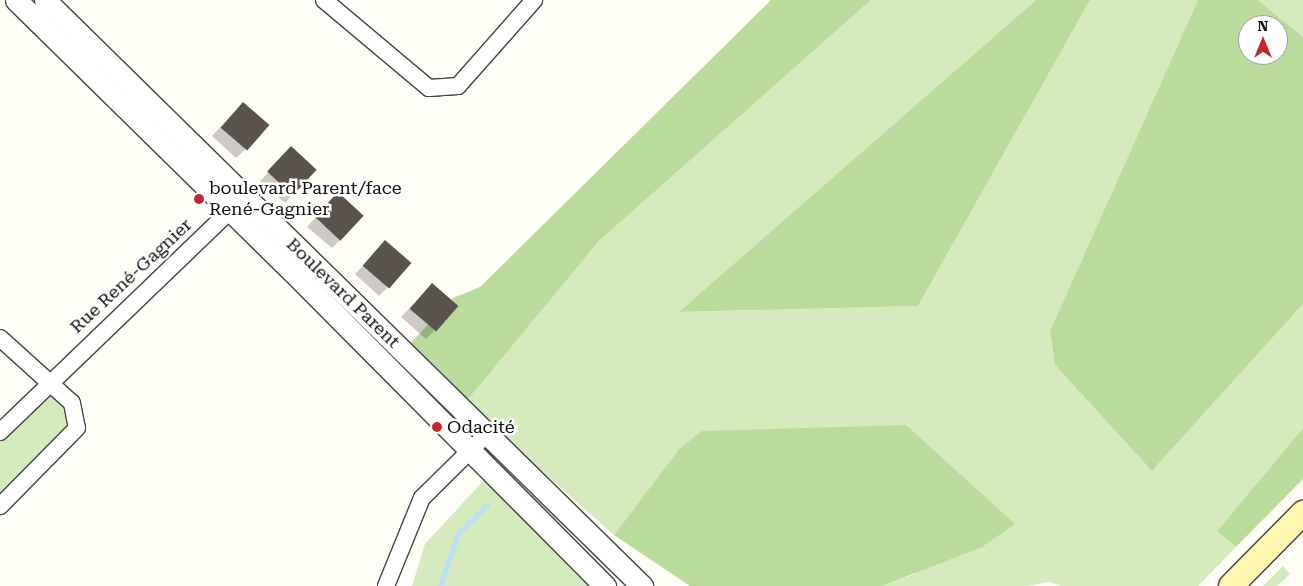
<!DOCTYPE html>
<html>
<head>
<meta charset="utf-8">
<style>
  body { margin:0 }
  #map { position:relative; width:1303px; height:586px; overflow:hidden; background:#fffdf5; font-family:"Roboto Serif",serif }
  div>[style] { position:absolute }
  .green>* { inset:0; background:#d5ebbd }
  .forest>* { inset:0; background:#b9dc9c }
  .shadow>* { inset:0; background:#0003 }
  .stream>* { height:4.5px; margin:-2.25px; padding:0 2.25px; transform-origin:2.25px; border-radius:2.25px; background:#b9e0f7 }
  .building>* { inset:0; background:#5a524d; transform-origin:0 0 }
  .roads { filter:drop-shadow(1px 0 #444) drop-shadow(-1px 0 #444) drop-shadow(0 1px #444) drop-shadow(0 -1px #444) }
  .minor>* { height:16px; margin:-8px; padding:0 8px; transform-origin:8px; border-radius:8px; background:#fff }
  .tertiary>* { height:21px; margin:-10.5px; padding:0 10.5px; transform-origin:10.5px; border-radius:10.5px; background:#fff }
  .secondary>* { height:24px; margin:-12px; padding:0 12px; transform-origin:12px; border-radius:12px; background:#fff6b0 }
  .dots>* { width:14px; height:14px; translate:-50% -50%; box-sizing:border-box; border:2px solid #fff; border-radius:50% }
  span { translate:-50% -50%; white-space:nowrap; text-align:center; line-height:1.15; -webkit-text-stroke:5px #fff; paint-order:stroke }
  .poi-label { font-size:18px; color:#111 }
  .left { translate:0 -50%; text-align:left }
  .street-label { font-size:18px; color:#111 }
  .north { position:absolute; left:1238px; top:15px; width:50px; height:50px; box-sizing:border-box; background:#fff; border:1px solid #a0a0a0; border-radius:50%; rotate:0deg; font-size:14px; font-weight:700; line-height:20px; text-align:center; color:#111 }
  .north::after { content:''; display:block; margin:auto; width:18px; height:22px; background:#c4262e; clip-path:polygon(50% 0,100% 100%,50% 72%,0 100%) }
</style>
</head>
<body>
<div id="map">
  <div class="green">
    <div style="clip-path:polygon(871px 0,1036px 0,680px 312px,918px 306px,1090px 0,1198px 0,1050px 331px,1055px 365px,1152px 471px,1303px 304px,1303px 428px,1217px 531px,1236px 547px,1198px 586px,1061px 586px,1050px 582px,1026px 586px,882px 586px,915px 574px,679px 449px,614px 535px,465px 403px,599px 241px)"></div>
    <div style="clip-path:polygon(1258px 0,1303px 0,1303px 37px)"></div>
    <div style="clip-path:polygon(47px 384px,72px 403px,77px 428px,0 506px,0 432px)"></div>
    <div style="clip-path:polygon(486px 478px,596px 586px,412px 586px,425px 544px)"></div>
    <div style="clip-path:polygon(1283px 566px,1290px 574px,1277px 586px,1263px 586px)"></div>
  </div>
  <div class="forest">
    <div style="clip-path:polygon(771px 0,871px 0,599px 241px,465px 403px,407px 347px,453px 298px,480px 287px)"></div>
    <div style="clip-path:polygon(1036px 0,1090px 0,918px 306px,679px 312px)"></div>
    <div style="clip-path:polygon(evenodd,1198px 0,1258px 0,1303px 37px,1303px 304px,1152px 471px,1055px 365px,1050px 331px,1198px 0,1248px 25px,1278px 25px,1278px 55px,1248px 55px,1248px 25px)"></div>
    <div style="clip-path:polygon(906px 425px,1015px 524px,982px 547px,882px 586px,690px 586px,614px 535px,679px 449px,702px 431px)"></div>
    <div style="clip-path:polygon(1303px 428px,1303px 479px,1236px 547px,1217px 531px)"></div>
  </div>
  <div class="shadow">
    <div style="clip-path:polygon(234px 112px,245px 150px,236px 158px,212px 136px)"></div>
    <div style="clip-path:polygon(283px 157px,293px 194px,285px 203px,260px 181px)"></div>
    <div style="clip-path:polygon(329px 202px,340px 240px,332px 248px,307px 227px)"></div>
    <div style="clip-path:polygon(377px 250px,387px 288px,379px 296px,355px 274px)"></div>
    <div style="clip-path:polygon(424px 293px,434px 331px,426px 339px,401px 317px)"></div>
  </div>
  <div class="stream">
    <div style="left:440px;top:586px;width:55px;rotate:-70.9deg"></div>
    <div style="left:458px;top:534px;width:41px;rotate:-45deg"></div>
  </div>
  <div class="building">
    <div style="left:243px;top:102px;width:35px;height:34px;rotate:41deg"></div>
    <div style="left:291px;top:146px;width:35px;height:35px;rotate:43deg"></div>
    <div style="left:338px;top:192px;width:35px;height:34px;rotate:43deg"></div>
    <div style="left:385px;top:240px;width:35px;height:34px;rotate:41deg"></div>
    <div style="left:432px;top:283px;width:35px;height:34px;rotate:41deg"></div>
  </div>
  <div class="roads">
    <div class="minor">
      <div style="left:324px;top:0;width:137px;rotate:40deg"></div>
      <div style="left:429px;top:88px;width:29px;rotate:-4deg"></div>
      <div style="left:458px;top:86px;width:115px;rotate:-48.5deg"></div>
      <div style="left:0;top:338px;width:97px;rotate:42.1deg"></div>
      <div style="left:72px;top:403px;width:25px;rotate:79deg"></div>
      <div style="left:77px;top:428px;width:110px;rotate:134.6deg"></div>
      <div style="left:0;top:432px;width:330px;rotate:-43.9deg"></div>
      <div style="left:386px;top:586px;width:95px;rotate:-67.8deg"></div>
      <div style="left:422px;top:498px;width:91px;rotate:-44.6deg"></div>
    </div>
    <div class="tertiary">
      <div style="left:16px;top:0;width:395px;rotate:44.5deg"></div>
      <div style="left:298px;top:277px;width:436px;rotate:45.2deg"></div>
      <div style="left:45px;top:0;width:837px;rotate:44.47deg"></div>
    </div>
    <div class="secondary">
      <div style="left:1231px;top:586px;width:103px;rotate:-45.4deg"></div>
    </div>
  </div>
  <div class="dots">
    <div style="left:199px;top:199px;background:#c4262e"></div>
    <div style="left:437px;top:427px;background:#c4262e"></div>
  </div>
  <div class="poi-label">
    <span class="left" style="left:209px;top:199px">boulevard Parent/face<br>René-Gagnier</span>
    <span class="left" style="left:447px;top:427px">Odacité</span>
  </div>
  <div class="street-label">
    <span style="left:131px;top:276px;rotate:-43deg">Rue René-Gagnier</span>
    <span style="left:343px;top:293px;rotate:44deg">Boulevard Parent</span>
  </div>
  <div class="north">N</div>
</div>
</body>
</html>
